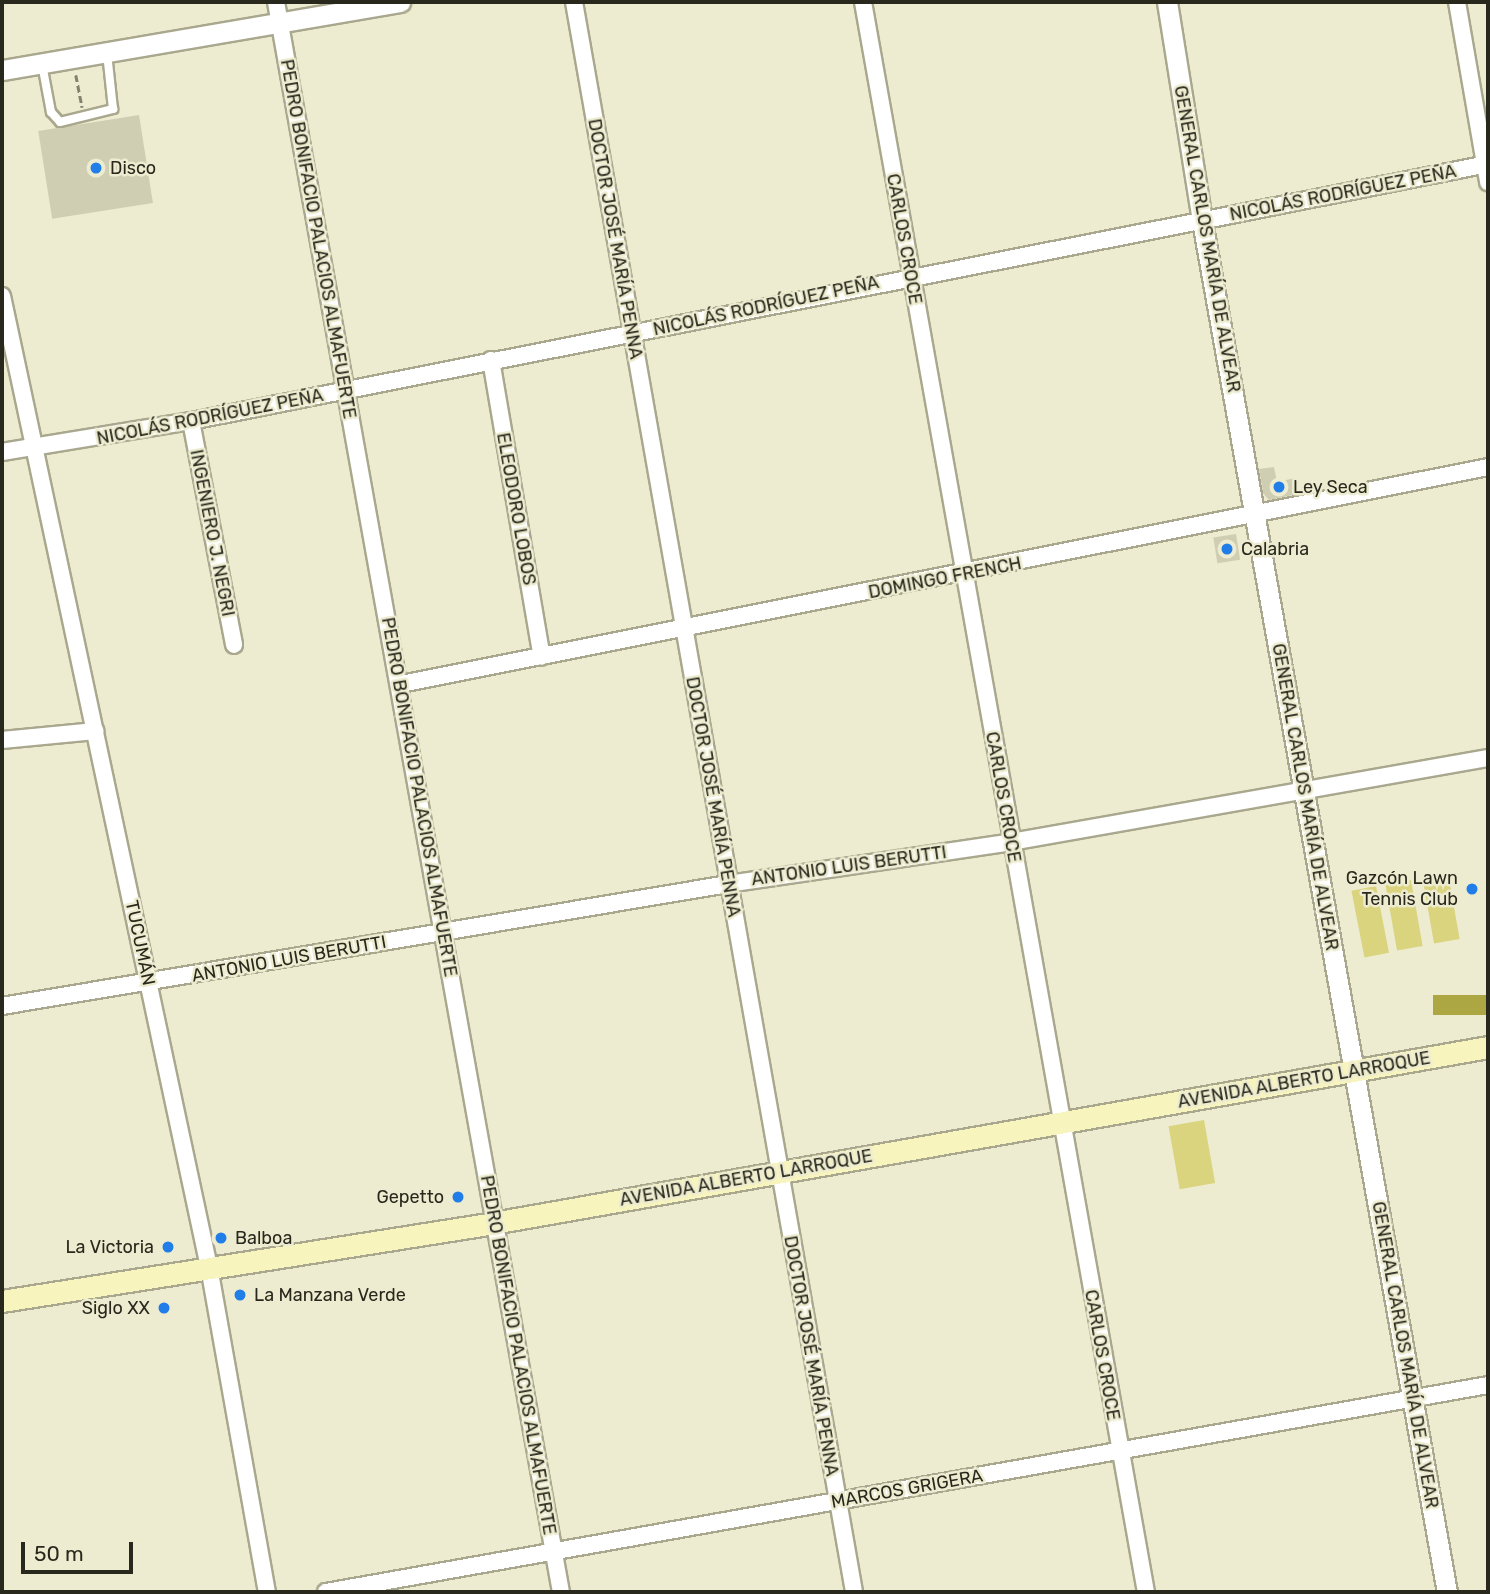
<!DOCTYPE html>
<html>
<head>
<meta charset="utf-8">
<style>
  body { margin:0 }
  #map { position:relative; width:1490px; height:1594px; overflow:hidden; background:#edecd0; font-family:Rubik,sans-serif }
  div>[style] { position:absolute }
  .green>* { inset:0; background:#dad47f; transform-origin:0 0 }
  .water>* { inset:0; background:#ada743; transform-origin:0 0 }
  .building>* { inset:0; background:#cfceb3; transform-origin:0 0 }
  .path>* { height:2.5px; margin-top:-1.25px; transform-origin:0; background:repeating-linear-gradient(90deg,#83826f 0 7px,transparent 0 10.5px) }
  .roads { filter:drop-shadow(2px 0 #a9a88e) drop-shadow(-2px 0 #a9a88e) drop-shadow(0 2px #a9a88e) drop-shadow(0 -2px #a9a88e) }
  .service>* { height:8px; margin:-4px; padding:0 4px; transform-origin:4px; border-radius:4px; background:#fff }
  .minor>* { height:16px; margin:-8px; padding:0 8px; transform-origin:8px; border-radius:8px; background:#fff }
  .tertiary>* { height:19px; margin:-9.5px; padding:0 9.5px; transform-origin:9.5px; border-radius:9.5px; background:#fff }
  .secondary>* { height:21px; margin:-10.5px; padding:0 10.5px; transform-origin:10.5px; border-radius:10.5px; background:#f8f4bd }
  .dots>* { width:19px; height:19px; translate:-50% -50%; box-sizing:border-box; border:4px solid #edecd0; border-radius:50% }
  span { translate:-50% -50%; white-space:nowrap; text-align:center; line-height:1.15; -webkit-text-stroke:5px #edecd0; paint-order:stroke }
  .poi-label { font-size:18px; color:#28281d }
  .left { translate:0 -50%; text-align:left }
  .right { translate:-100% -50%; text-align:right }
  .street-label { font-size:18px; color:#28281d }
  .frame { position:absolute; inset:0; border:4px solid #28281d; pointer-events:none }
  .scale { position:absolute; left:21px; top:1542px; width:112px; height:32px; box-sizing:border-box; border:4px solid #28281d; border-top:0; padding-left:9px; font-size:21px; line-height:24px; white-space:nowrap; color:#28281d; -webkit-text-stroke:5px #edecd0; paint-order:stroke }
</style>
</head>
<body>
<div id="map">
  <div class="green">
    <div style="left:1448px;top:873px;width:67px;height:26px;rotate:80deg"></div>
    <div style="left:1411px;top:880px;width:67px;height:26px;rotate:80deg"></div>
    <div style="left:1376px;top:886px;width:68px;height:25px;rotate:79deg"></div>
    <div style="left:1204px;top:1120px;width:64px;height:36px;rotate:80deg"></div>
  </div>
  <div class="water">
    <div style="left:1488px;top:995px;width:20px;height:55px;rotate:90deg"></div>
  </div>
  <div class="building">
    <div style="left:139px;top:115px;width:89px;height:102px;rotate:81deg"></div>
    <div style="clip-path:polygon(1274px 467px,1277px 482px,1295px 478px,1298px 494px,1269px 500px,1263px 493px,1259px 469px)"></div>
    <div style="left:1236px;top:534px;width:26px;height:23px;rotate:81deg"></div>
  </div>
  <div class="path">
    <div style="left:76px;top:75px;width:33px;rotate:79deg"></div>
  </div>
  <div class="roads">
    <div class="service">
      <div style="left:42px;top:64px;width:49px;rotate:79.4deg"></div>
      <div style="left:51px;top:112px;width:13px;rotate:48deg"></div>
      <div style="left:60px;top:122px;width:55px;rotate:-13.8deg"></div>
      <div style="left:113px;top:109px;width:56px;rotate:-96.1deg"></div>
    </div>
    <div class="minor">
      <div style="left:276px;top:2px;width:1615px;rotate:79.84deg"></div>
      <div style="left:574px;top:2px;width:1614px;rotate:80.01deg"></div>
      <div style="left:863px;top:2px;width:1615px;rotate:79.91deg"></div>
      <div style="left:1457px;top:2px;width:183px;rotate:80.2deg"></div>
      <div style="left:2px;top:296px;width:993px;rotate:77.97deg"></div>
      <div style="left:209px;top:1267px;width:330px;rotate:79.9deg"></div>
      <div style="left:491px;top:360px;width:301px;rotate:80.3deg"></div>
      <div style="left:191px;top:421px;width:228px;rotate:79.1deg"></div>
      <div style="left:2px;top:452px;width:192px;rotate:-9.3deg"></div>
      <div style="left:191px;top:421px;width:1322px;rotate:-11.21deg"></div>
      <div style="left:401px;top:684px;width:1108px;rotate:-11.29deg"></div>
      <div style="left:2px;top:740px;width:94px;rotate:-5.5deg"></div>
      <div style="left:2px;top:1006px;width:736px;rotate:-9.54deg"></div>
      <div style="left:728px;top:884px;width:286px;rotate:-8.4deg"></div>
      <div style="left:1011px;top:842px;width:484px;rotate:-10deg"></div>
      <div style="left:326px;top:1592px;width:1180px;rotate:-10.1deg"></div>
    </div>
    <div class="tertiary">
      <div style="left:1167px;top:2px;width:222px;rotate:80.9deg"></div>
      <div style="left:1202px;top:221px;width:1393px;rotate:79.87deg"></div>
      <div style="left:2px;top:70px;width:404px;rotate:-9.7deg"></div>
    </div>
    <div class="secondary">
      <div style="left:2px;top:1301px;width:497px;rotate:-9deg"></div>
      <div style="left:493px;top:1223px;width:1010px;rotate:-10.03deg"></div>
    </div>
  </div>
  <div class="dots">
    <div style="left:96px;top:168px;background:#217de7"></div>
    <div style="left:1279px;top:487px;background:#217de7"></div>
    <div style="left:1227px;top:549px;background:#217de7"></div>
    <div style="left:1472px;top:889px;background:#217de7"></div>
    <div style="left:458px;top:1197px;background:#217de7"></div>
    <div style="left:221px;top:1238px;background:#217de7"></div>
    <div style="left:168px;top:1247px;background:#217de7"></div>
    <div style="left:240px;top:1295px;background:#217de7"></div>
    <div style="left:164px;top:1308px;background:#217de7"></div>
  </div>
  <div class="poi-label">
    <span class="left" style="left:110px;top:168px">Disco</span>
    <span class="left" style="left:1293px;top:487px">Ley Seca</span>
    <span class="left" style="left:1241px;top:549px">Calabria</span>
    <span class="right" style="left:1458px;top:889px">Gazcón Lawn<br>Tennis Club</span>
    <span class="right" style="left:444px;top:1197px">Gepetto</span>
    <span class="left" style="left:235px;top:1238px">Balboa</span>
    <span class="right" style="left:154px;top:1247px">La Victoria</span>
    <span class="left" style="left:254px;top:1295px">La Manzana Verde</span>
    <span class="right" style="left:150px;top:1308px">Siglo XX</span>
  </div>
  <div class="street-label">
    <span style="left:1343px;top:193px;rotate:-11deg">NICOLÁS RODRÍGUEZ PEÑA</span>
    <span style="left:318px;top:239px;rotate:80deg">PEDRO BONIFACIO PALACIOS ALMAFUERTE</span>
    <span style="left:615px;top:239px;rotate:80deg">DOCTOR JOSÉ MARÍA PENNA</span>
    <span style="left:904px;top:239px;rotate:80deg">CARLOS CROCE</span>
    <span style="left:1207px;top:239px;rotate:80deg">GENERAL CARLOS MARÍA DE ALVEAR</span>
    <span style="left:766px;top:306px;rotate:-12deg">NICOLÁS RODRÍGUEZ PEÑA</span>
    <span style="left:210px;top:417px;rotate:-11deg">NICOLÁS RODRÍGUEZ PEÑA</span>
    <span style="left:516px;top:509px;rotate:80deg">ELEODORO LOBOS</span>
    <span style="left:212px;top:533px;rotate:79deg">INGENIERO J. NEGRI</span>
    <span style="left:945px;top:578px;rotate:-11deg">DOMINGO FRENCH</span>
    <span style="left:419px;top:797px;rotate:80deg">PEDRO BONIFACIO PALACIOS ALMAFUERTE</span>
    <span style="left:713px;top:797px;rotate:80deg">DOCTOR JOSÉ MARÍA PENNA</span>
    <span style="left:1003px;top:797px;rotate:80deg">CARLOS CROCE</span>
    <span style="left:1305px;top:797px;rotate:80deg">GENERAL CARLOS MARÍA DE ALVEAR</span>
    <span style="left:849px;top:866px;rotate:-8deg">ANTONIO LUIS BERUTTI</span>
    <span style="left:140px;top:943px;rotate:78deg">TUCUMÁN</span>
    <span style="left:289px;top:959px;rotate:-10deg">ANTONIO LUIS BERUTTI</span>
    <span style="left:1304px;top:1080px;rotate:-10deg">AVENIDA ALBERTO LARROQUE</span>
    <span style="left:746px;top:1178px;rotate:-10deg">AVENIDA ALBERTO LARROQUE</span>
    <span style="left:518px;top:1355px;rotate:80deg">PEDRO BONIFACIO PALACIOS ALMAFUERTE</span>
    <span style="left:1102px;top:1355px;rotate:80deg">CARLOS CROCE</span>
    <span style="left:1405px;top:1355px;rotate:80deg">GENERAL CARLOS MARÍA DE ALVEAR</span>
    <span style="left:811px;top:1356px;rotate:80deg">DOCTOR JOSÉ MARÍA PENNA</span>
    <span style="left:907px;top:1489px;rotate:-10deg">MARCOS GRIGERA</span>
  </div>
  <div class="frame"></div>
  <div class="scale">50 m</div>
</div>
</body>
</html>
